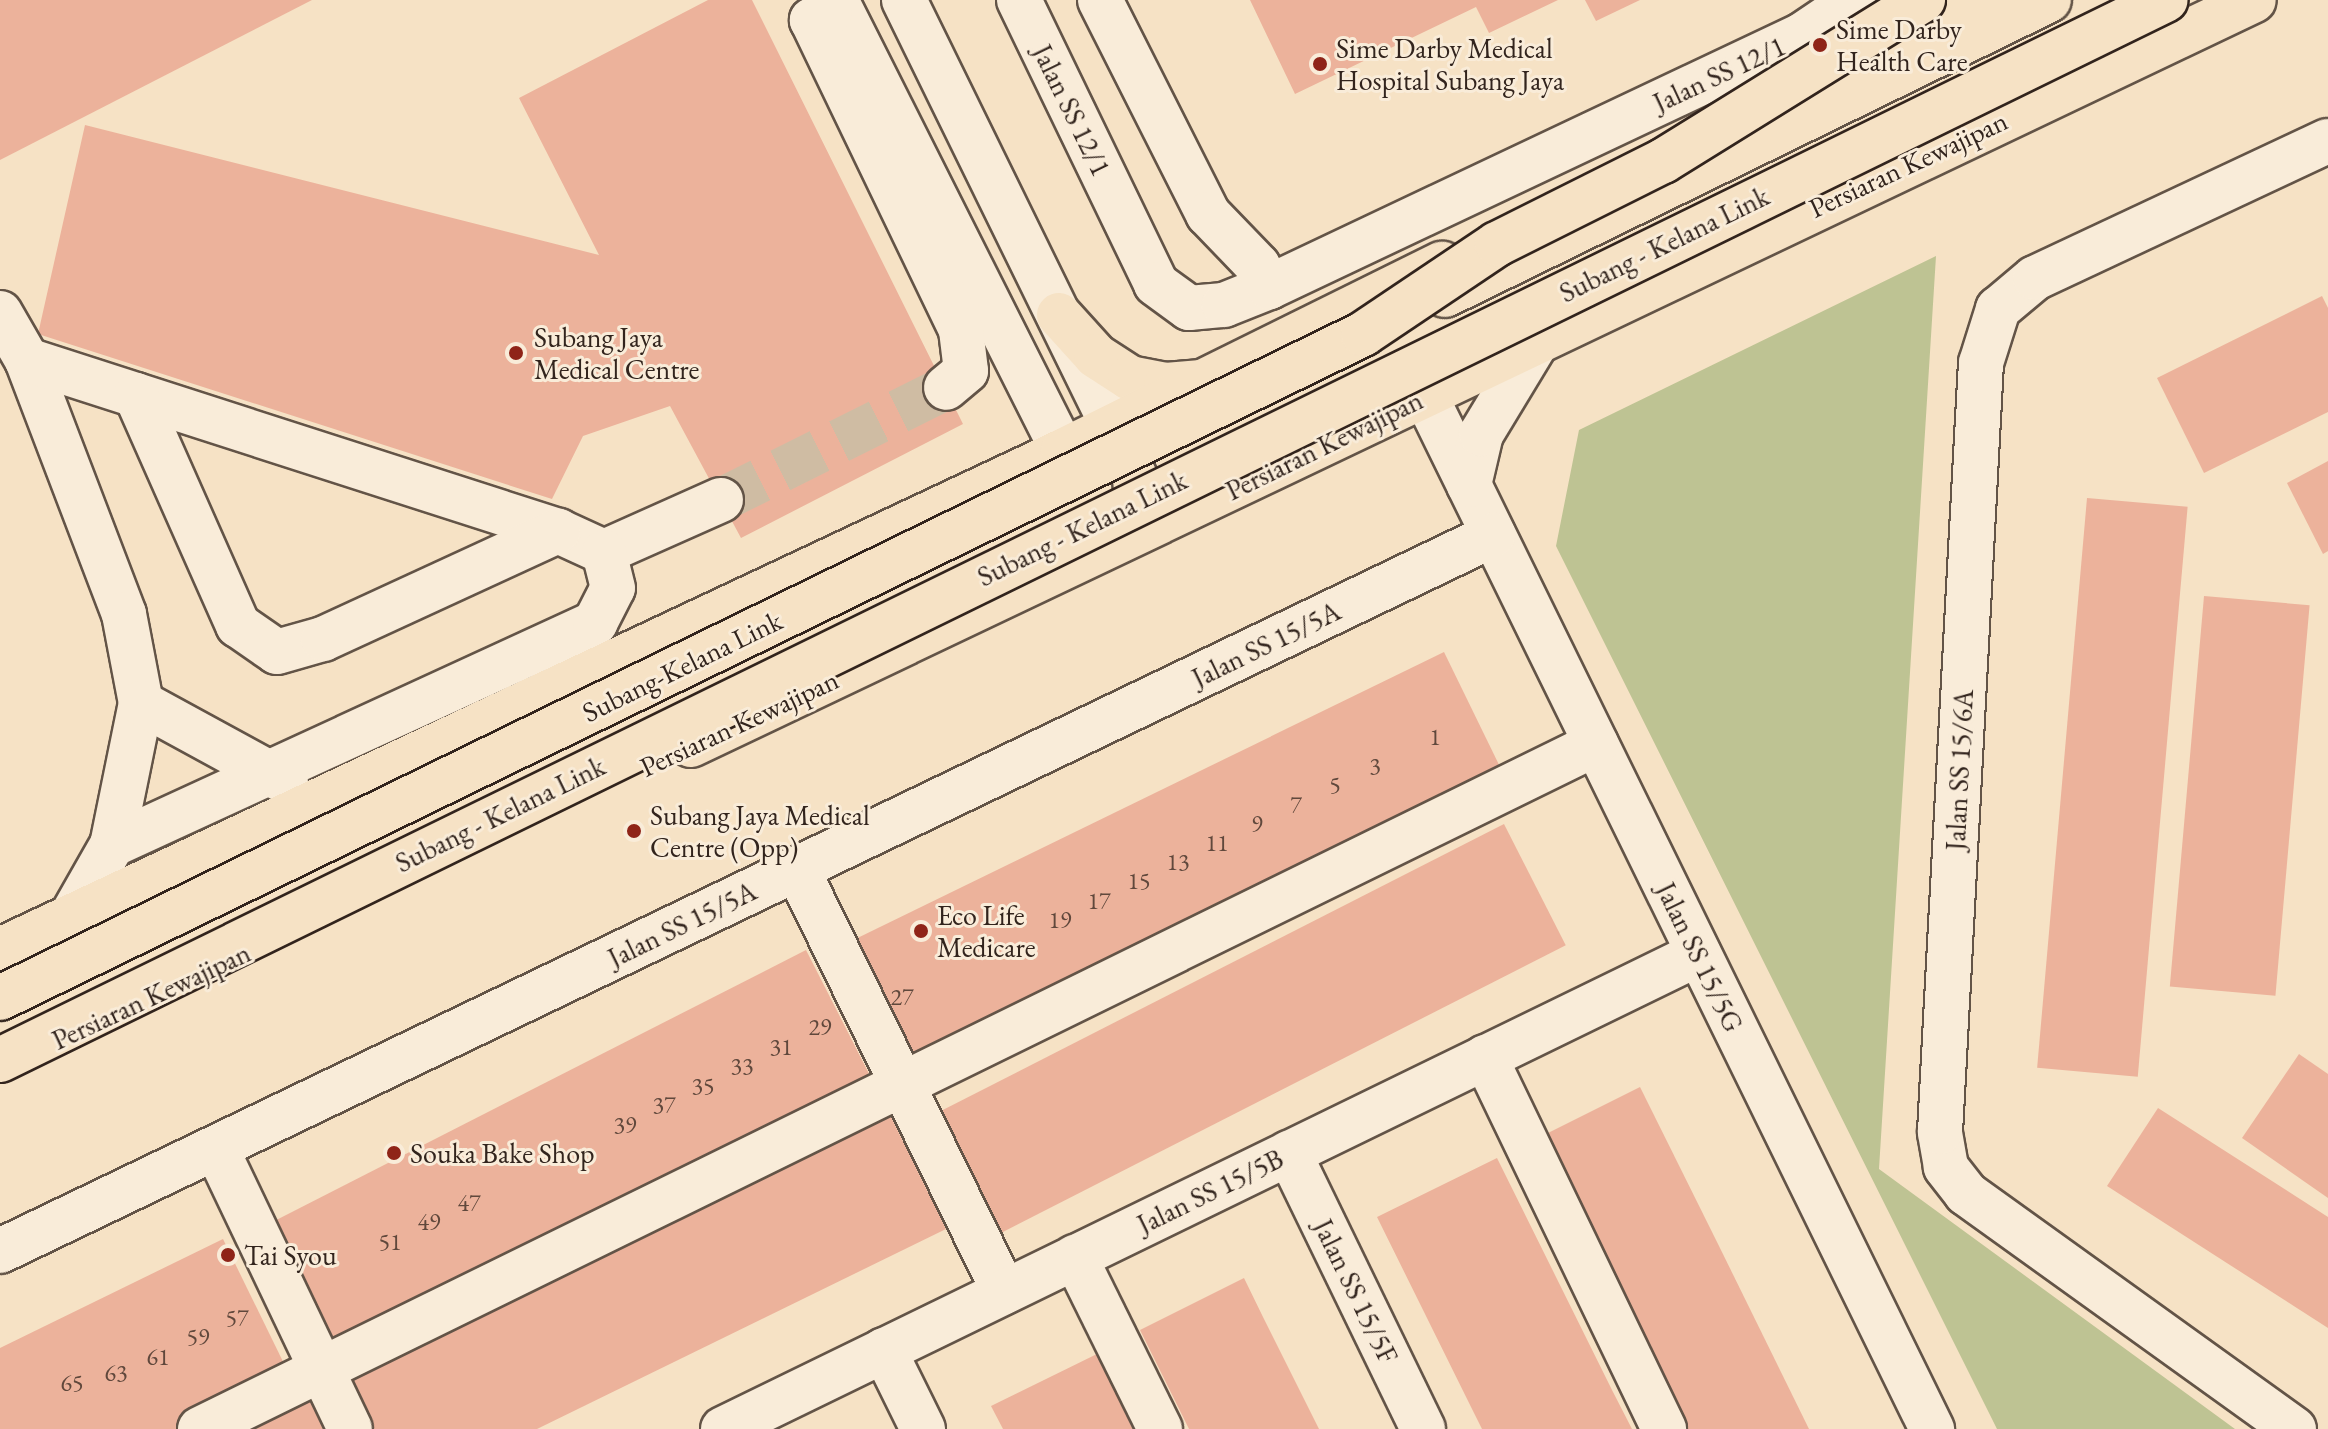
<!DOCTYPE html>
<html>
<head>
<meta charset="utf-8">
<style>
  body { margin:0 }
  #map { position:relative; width:2328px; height:1429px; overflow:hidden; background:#f6e2c5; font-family:"EB Garamond",serif }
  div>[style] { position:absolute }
  .green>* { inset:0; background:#bec393 }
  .building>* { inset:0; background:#ecb29b; transform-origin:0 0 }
  .minor-tunnel>* { height:44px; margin-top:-22px; transform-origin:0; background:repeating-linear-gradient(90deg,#cfbca3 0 44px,transparent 0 66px) }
  .roads { filter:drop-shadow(2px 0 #635447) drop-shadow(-2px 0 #635447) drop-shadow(0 2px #635447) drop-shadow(0 -2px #635447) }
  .minor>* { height:44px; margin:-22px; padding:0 22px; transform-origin:22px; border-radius:22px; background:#f9ecd9 }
  .major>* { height:44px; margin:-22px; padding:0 22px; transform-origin:22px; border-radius:22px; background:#f6e2c5 }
  .bridges { filter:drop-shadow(2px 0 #32241d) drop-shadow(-2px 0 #32241d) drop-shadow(0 2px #32241d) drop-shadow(0 -2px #32241d) }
  .major-bridge>* { height:44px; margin:-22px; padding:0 22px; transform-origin:22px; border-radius:22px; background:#f6e2c5 }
  .dots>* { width:22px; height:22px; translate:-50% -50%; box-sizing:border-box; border:4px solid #f9ecd9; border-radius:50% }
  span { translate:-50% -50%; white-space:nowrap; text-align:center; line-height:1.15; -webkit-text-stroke:6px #f9ecd9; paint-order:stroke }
  .number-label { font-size:24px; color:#60483c }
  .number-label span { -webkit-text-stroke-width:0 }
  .poi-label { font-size:28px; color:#32241d }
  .left { translate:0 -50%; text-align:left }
  .street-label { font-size:28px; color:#32241d }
</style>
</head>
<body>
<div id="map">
  <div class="green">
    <div style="clip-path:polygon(1936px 256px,1879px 1169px,2235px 1429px,1997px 1429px,1556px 546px,1579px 430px)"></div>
  </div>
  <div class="building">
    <div style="clip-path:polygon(0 0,312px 0,0 160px)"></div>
    <div style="clip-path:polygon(708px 0,752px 0,963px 424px,741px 538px,670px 406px,583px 436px,552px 499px,38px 334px,85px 125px,599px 255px,519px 98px)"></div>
    <div style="clip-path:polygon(1250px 0,1558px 0,1489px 33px,1476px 7px,1295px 94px)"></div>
    <div style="clip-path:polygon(1585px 0,1640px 0,1596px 21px)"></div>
    <div style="clip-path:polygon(2322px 296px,2328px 308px,2328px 412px,2204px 473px,2157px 378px)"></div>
    <div style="clip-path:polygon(2328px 461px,2328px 551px,2323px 554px,2287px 483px)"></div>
    <div style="left:2087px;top:498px;width:101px;height:572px;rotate:5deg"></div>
    <div style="left:2204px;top:596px;width:106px;height:392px;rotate:5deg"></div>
    <div style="left:1444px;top:652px;width:145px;height:660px;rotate:64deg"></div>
    <div style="left:1504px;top:824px;width:136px;height:658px;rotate:63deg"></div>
    <div style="left:806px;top:950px;width:150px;height:611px;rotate:63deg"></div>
    <div style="clip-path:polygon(2299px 1054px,2328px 1074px,2328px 1198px,2242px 1138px)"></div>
    <div style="clip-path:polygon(1640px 1087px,1718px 1244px,1809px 1429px,1678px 1429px,1534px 1140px)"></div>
    <div style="clip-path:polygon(2158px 1108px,2328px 1217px,2328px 1328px,2107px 1186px)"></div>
    <div style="clip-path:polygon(890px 1115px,946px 1229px,537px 1429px,367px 1429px,343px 1381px)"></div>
    <div style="clip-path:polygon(1497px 1158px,1613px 1392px,1632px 1429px,1482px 1429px,1474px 1413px,1377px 1217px)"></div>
    <div style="clip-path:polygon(223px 1239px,291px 1378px,186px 1429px,0 1429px,0 1348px)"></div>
    <div style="clip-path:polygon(1244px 1278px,1263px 1317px,1319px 1429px,1189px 1429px,1140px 1330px)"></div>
    <div style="clip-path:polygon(1099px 1353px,1138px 1429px,1003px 1429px,991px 1406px)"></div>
    <div style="clip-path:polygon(314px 1399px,329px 1429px,252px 1429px)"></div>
  </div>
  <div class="minor-tunnel">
    <div style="left:721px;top:500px;width:251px;rotate:-26.5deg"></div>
  </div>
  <div class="roads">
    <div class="minor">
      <div style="left:836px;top:0;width:505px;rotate:63.28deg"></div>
      <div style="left:904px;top:0;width:475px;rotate:63.9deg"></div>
      <div style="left:1019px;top:0;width:315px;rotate:64.2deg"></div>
      <div style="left:1156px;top:284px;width:41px;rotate:36deg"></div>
      <div style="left:1189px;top:308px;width:35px;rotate:-5deg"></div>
      <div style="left:1224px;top:305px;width:48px;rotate:-21.8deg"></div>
      <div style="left:1269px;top:287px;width:590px;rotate:-25.3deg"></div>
      <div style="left:1802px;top:35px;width:63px;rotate:-33.9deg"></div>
      <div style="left:1100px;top:0;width:240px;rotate:63.2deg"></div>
      <div style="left:1208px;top:214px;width:72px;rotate:46.1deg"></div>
      <div style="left:1258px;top:266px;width:24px;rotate:62deg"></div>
      <div style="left:830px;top:12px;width:20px;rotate:156deg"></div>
      <div style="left:812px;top:20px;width:344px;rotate:64.3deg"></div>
      <div style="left:961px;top:330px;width:41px;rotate:83deg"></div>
      <div style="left:966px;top:371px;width:26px;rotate:140deg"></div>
      <div style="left:0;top:313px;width:54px;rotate:60.1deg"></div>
      <div style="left:27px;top:360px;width:272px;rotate:69.1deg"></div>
      <div style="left:124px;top:614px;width:91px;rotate:79.2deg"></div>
      <div style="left:141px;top:703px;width:145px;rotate:101.5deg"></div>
      <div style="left:112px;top:845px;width:83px;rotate:119.7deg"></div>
      <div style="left:27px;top:360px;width:558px;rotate:17.85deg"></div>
      <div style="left:558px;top:531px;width:51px;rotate:24.5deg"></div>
      <div style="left:604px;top:552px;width:128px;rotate:-24deg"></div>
      <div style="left:136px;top:395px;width:252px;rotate:66.1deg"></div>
      <div style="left:238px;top:625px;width:47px;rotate:34.7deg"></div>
      <div style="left:277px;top:652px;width:48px;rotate:-15.8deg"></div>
      <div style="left:323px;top:639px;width:259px;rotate:-24.7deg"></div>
      <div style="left:1425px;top:395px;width:1152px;rotate:63.88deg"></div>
      <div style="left:1469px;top:485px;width:52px;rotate:-76.8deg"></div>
      <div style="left:1481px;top:434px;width:110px;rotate:-58.8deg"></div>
      <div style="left:141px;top:703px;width:165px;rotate:28.6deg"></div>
      <div style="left:112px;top:845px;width:532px;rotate:-24.68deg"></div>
      <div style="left:595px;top:623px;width:39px;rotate:-63deg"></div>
      <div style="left:613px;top:588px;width:37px;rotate:-104deg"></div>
      <div style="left:797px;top:869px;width:471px;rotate:63.9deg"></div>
      <div style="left:1485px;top:1057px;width:413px;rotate:64.3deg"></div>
      <div style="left:216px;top:1148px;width:311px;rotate:64.5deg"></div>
      <div style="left:1289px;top:1153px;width:307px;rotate:64.1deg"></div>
      <div style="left:0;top:1251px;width:1656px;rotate:-25.62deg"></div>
      <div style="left:1075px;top:1257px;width:192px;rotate:63.7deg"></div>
      <div style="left:884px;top:1350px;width:88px;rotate:63.7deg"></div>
      <div style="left:200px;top:1429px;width:1555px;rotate:-26.14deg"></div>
      <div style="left:723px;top:1429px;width:1085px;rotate:-25.97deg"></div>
      <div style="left:2294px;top:1429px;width:404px;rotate:-144.3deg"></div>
      <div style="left:1966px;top:1193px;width:33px;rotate:-128deg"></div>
      <div style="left:1946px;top:1167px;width:36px;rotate:-100deg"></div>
      <div style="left:1940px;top:1132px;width:770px;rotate:-86.95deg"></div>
      <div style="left:1981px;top:363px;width:57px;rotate:-72.5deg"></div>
      <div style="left:1998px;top:309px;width:48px;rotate:-40deg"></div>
      <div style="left:2035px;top:278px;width:323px;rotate:-25.1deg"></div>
    </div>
    <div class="major">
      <div style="left:1863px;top:57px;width:128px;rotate:-26.4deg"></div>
      <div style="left:1445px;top:295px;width:672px;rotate:-26.03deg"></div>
      <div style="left:1059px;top:315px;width:55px;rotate:47.9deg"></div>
      <div style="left:1096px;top:356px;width:40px;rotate:32.9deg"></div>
      <div style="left:1130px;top:378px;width:37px;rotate:11deg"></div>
      <div style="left:1166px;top:385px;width:33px;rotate:-5deg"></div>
      <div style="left:1113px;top:427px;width:55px;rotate:66.3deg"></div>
      <div style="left:1135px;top:477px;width:27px;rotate:86deg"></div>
      <div style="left:1137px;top:504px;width:36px;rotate:118deg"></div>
      <div style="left:691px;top:745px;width:1731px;rotate:-25.48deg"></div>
      <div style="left:0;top:950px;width:1174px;rotate:-25.15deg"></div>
      <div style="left:1063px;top:451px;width:423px;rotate:-26.3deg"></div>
    </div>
  </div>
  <div class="bridges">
    <div class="major-bridge">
      <div style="left:0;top:998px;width:1516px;rotate:-25.97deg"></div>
      <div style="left:1363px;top:334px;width:161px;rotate:-33.9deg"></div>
      <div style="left:1497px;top:244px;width:186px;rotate:-26.6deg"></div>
      <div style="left:1663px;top:161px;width:306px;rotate:-31.8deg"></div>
      <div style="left:0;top:1060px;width:2411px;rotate:-26.08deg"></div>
    </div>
  </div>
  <div class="dots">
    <div style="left:1820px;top:45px;background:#8f2418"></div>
    <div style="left:1320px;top:64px;background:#8f2418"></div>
    <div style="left:516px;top:353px;background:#8f2418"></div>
    <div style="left:634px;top:831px;background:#8f2418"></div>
    <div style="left:921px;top:931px;background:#8f2418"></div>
    <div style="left:394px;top:1153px;background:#8f2418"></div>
    <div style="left:228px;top:1255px;background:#8f2418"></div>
  </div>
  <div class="number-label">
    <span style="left:1435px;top:737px">1</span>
    <span style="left:1375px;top:766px">3</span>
    <span style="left:1335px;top:785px">5</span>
    <span style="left:1296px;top:805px">7</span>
    <span style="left:1257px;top:824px">9</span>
    <span style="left:1217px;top:843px">11</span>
    <span style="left:1178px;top:862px">13</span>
    <span style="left:1139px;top:881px">15</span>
    <span style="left:1099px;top:901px">17</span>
    <span style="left:1060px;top:920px">19</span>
    <span style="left:902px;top:997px">27</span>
    <span style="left:820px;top:1027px">29</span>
    <span style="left:781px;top:1047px">31</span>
    <span style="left:742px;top:1066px">33</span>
    <span style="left:703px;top:1086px">35</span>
    <span style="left:664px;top:1105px">37</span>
    <span style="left:625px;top:1125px">39</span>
    <span style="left:469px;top:1203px">47</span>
    <span style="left:429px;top:1222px">49</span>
    <span style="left:390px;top:1242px">51</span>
    <span style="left:237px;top:1318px">57</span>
    <span style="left:198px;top:1337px">59</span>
    <span style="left:158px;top:1357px">61</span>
    <span style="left:116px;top:1373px">63</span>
    <span style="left:72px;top:1383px">65</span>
  </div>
  <div class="poi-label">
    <span class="left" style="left:1836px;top:45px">Sime Darby<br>Health Care</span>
    <span class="left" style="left:1336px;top:64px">Sime Darby Medical<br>Hospital Subang Jaya</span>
    <span class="left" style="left:534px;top:353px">Subang Jaya<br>Medical Centre</span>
    <span class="left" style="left:650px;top:831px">Subang Jaya Medical<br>Centre (Opp)</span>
    <span class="left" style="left:937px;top:931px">Eco Life<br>Medicare</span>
    <span class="left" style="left:410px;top:1153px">Souka Bake Shop</span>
    <span class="left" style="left:244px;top:1255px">Tai Syou</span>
  </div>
  <div class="street-label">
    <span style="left:1719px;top:74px;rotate:-25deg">Jalan SS 12/1</span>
    <span style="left:1072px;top:110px;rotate:64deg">Jalan SS 12/1</span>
    <span style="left:1908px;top:164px;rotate:-25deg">Persiaran Kewajipan</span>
    <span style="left:1664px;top:244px;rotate:-26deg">Subang - Kelana Link</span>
    <span style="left:1324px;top:445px;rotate:-26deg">Persiaran Kewajipan</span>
    <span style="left:1082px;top:528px;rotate:-26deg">Subang - Kelana Link</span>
    <span style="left:1266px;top:644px;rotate:-26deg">Jalan SS 15/5A</span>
    <span style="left:682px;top:666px;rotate:-26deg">Subang-Kelana Link</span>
    <span style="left:739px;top:723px;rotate:-25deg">Persiaran Kewajipan</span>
    <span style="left:1959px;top:770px;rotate:-87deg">Jalan SS 15/6A</span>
    <span style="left:500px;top:814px;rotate:-26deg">Subang - Kelana Link</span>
    <span style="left:682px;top:924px;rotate:-26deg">Jalan SS 15/5A</span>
    <span style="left:1700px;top:957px;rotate:64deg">Jalan SS 15/5G</span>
    <span style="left:151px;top:996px;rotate:-25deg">Persiaran Kewajipan</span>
    <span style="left:1210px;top:1191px;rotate:-26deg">Jalan SS 15/5B</span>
    <span style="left:1356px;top:1291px;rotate:64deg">Jalan SS 15/5F</span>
  </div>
</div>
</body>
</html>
